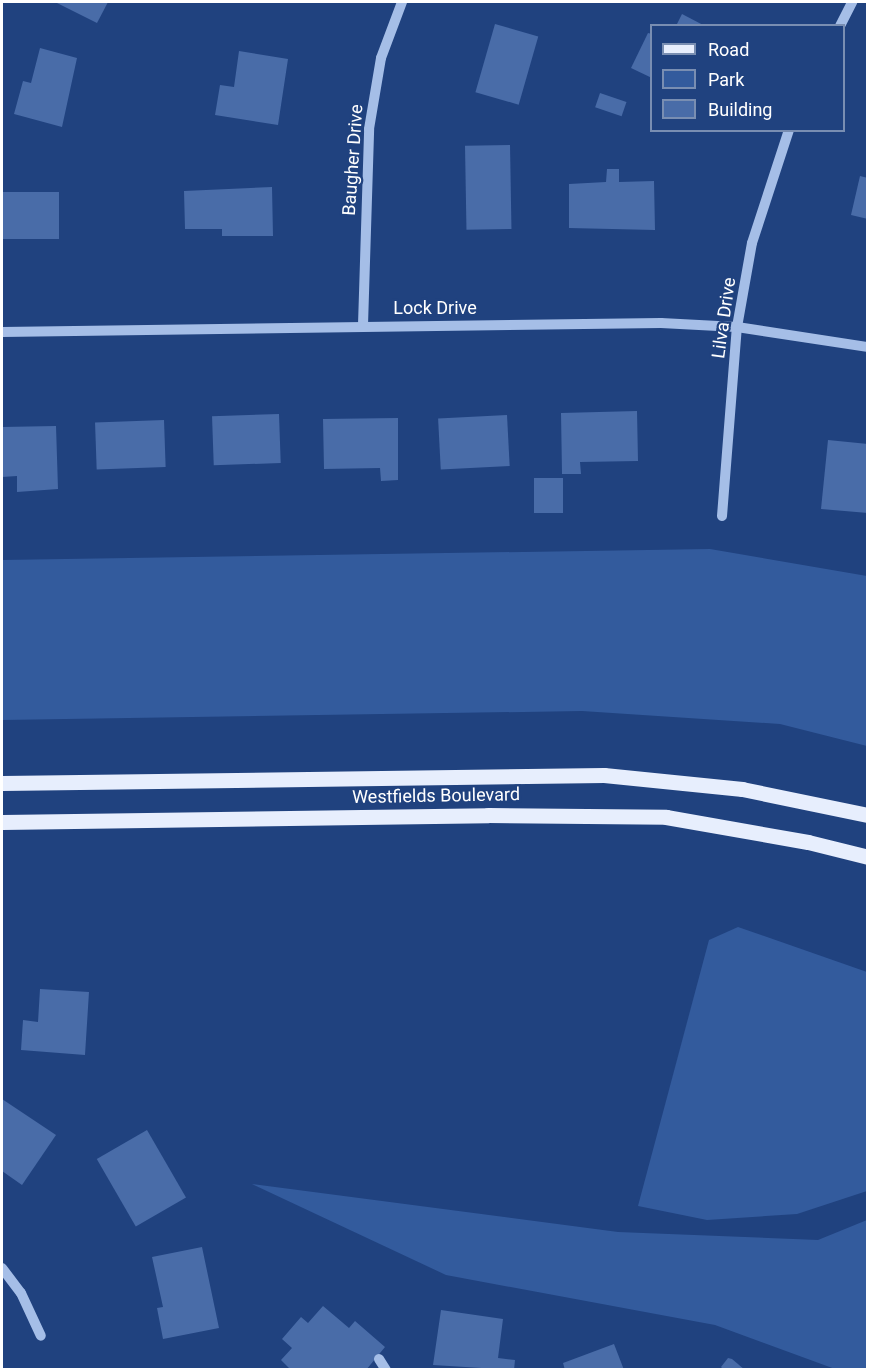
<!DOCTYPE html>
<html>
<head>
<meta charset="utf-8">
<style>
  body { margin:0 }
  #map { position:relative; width:869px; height:1371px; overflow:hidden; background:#20427f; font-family:Roboto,sans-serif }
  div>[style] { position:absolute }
  .green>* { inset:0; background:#335b9d }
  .building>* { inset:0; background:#496ca8; transform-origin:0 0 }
  .minor>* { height:10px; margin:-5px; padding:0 5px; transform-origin:5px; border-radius:5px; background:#a5bee7 }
  .major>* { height:15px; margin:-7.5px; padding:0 7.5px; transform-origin:7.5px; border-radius:7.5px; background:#e7eefd }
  span { translate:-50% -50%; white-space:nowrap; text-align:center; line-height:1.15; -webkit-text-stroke:4.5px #20427f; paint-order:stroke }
  .street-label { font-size:18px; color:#fff }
  .frame { position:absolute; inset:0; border:3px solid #fff; pointer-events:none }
  .legend { position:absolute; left:650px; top:24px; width:195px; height:108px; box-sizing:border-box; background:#20427f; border:2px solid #798eb2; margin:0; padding:8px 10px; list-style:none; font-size:18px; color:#fff }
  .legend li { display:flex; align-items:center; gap:12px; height:30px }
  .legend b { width:30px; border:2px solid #798eb2 }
</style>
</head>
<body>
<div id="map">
  <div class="green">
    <div style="clip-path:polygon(710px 549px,867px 576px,867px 746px,780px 724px,582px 711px,2px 720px,2px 560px)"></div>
    <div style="clip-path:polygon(738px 927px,867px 972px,867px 1191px,797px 1214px,707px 1220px,638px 1206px,709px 940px)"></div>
    <div style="clip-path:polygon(252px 1184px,618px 1232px,818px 1240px,867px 1220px,867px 1369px,835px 1369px,715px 1325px,446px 1275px)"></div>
  </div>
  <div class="building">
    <div style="clip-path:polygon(55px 2px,108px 2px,97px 23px)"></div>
    <div style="clip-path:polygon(682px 14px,705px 26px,676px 26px)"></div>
    <div style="left:495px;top:24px;width:45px;height:71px;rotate:16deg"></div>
    <div style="clip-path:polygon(648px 33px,652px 34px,652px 78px,631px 68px)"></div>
    <div style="clip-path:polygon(40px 48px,77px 58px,62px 127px,14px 114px,23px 81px,31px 83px)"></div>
    <div style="clip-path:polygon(239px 51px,288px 59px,278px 125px,215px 115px,220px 85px,234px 87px)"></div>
    <div style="left:600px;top:93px;width:28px;height:15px;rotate:19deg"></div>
    <div style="left:510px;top:145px;width:84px;height:45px;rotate:89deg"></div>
    <div style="clip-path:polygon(607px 169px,619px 169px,619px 182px,654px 181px,655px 230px,569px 228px,569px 184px,606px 182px)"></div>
    <div style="clip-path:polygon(860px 176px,868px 178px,868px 219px,851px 215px)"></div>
    <div style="clip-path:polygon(272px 187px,273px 236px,222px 236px,222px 229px,185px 229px,184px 191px)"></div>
    <div style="left:59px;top:192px;width:47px;height:57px;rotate:90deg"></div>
    <div style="clip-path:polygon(637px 411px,638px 461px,580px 462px,581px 474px,562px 474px,561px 413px)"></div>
    <div style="left:279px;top:414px;width:49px;height:67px;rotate:88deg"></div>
    <div style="left:507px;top:415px;width:51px;height:69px;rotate:87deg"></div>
    <div style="clip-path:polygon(398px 418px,398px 480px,381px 481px,380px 468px,324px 469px,323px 419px)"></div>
    <div style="left:164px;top:420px;width:47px;height:69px;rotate:88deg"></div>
    <div style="clip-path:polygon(56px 426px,58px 489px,17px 492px,17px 476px,2px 477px,2px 427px)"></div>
    <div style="clip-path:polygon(828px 440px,868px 444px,868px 513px,821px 509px)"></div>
    <div style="left:534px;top:478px;width:29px;height:35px"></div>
    <div style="clip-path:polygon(40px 989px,89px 992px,85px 1055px,21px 1050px,23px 1020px,38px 1022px)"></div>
    <div style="clip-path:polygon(2px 1099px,56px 1135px,22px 1185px,2px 1171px)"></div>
    <div style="left:147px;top:1130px;width:78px;height:58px;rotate:60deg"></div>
    <div style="clip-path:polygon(202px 1247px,219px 1328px,163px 1339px,157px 1308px,163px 1307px,152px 1257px)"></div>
    <div style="clip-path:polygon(323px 1306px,349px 1328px,355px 1321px,385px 1347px,366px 1370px,291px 1370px,281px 1360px,292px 1348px,282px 1339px,301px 1317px,308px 1323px)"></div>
    <div style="clip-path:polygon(441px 1310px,503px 1319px,498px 1358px,515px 1360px,514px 1370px,433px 1365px)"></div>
    <div style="clip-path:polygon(614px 1344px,624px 1370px,565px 1370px,563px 1363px)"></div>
    <div style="clip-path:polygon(728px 1358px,732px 1359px,745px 1370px,724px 1370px,721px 1367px)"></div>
  </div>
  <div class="minor">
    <div style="left:840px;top:26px;width:27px;rotate:-63deg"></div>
    <div style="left:363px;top:325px;width:196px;rotate:-88.2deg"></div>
    <div style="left:369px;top:129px;width:72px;rotate:-80.4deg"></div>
    <div style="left:381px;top:58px;width:60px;rotate:-69.4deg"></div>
    <div style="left:2px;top:332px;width:659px;rotate:-0.78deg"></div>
    <div style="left:661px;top:323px;width:76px;rotate:3deg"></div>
    <div style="left:737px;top:327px;width:133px;rotate:8.7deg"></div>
    <div style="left:722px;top:516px;width:190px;rotate:-85.5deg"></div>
    <div style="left:737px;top:327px;width:85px;rotate:-79.9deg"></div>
    <div style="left:752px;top:243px;width:119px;rotate:-71.9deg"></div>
    <div style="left:2px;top:1268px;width:31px;rotate:53deg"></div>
    <div style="left:21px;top:1293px;width:47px;rotate:65.1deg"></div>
    <div style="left:379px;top:1359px;width:13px;rotate:58deg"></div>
  </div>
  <div class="major">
    <div style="left:2px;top:783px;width:602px;rotate:-0.76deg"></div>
    <div style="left:604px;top:775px;width:139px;rotate:5.8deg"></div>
    <div style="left:742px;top:789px;width:129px;rotate:11.7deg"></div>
    <div style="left:2px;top:822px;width:486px;rotate:-0.8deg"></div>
    <div style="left:488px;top:815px;width:178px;rotate:0.6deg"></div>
    <div style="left:666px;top:817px;width:144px;rotate:10deg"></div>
    <div style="left:808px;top:842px;width:62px;rotate:14deg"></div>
  </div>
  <div class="street-label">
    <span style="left:353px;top:160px;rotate:-86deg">Baugher Drive</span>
    <span style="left:435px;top:308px">Lock Drive</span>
    <span style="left:724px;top:318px;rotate:-82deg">Lilva Drive</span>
    <span style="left:436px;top:796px;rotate:-1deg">Westfields Boulevard</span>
  </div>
  <div class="frame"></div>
  <ul class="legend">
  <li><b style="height:8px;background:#e7eefd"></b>Road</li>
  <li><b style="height:16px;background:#335b9d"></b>Park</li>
  <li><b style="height:16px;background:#496ca8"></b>Building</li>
  </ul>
</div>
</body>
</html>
